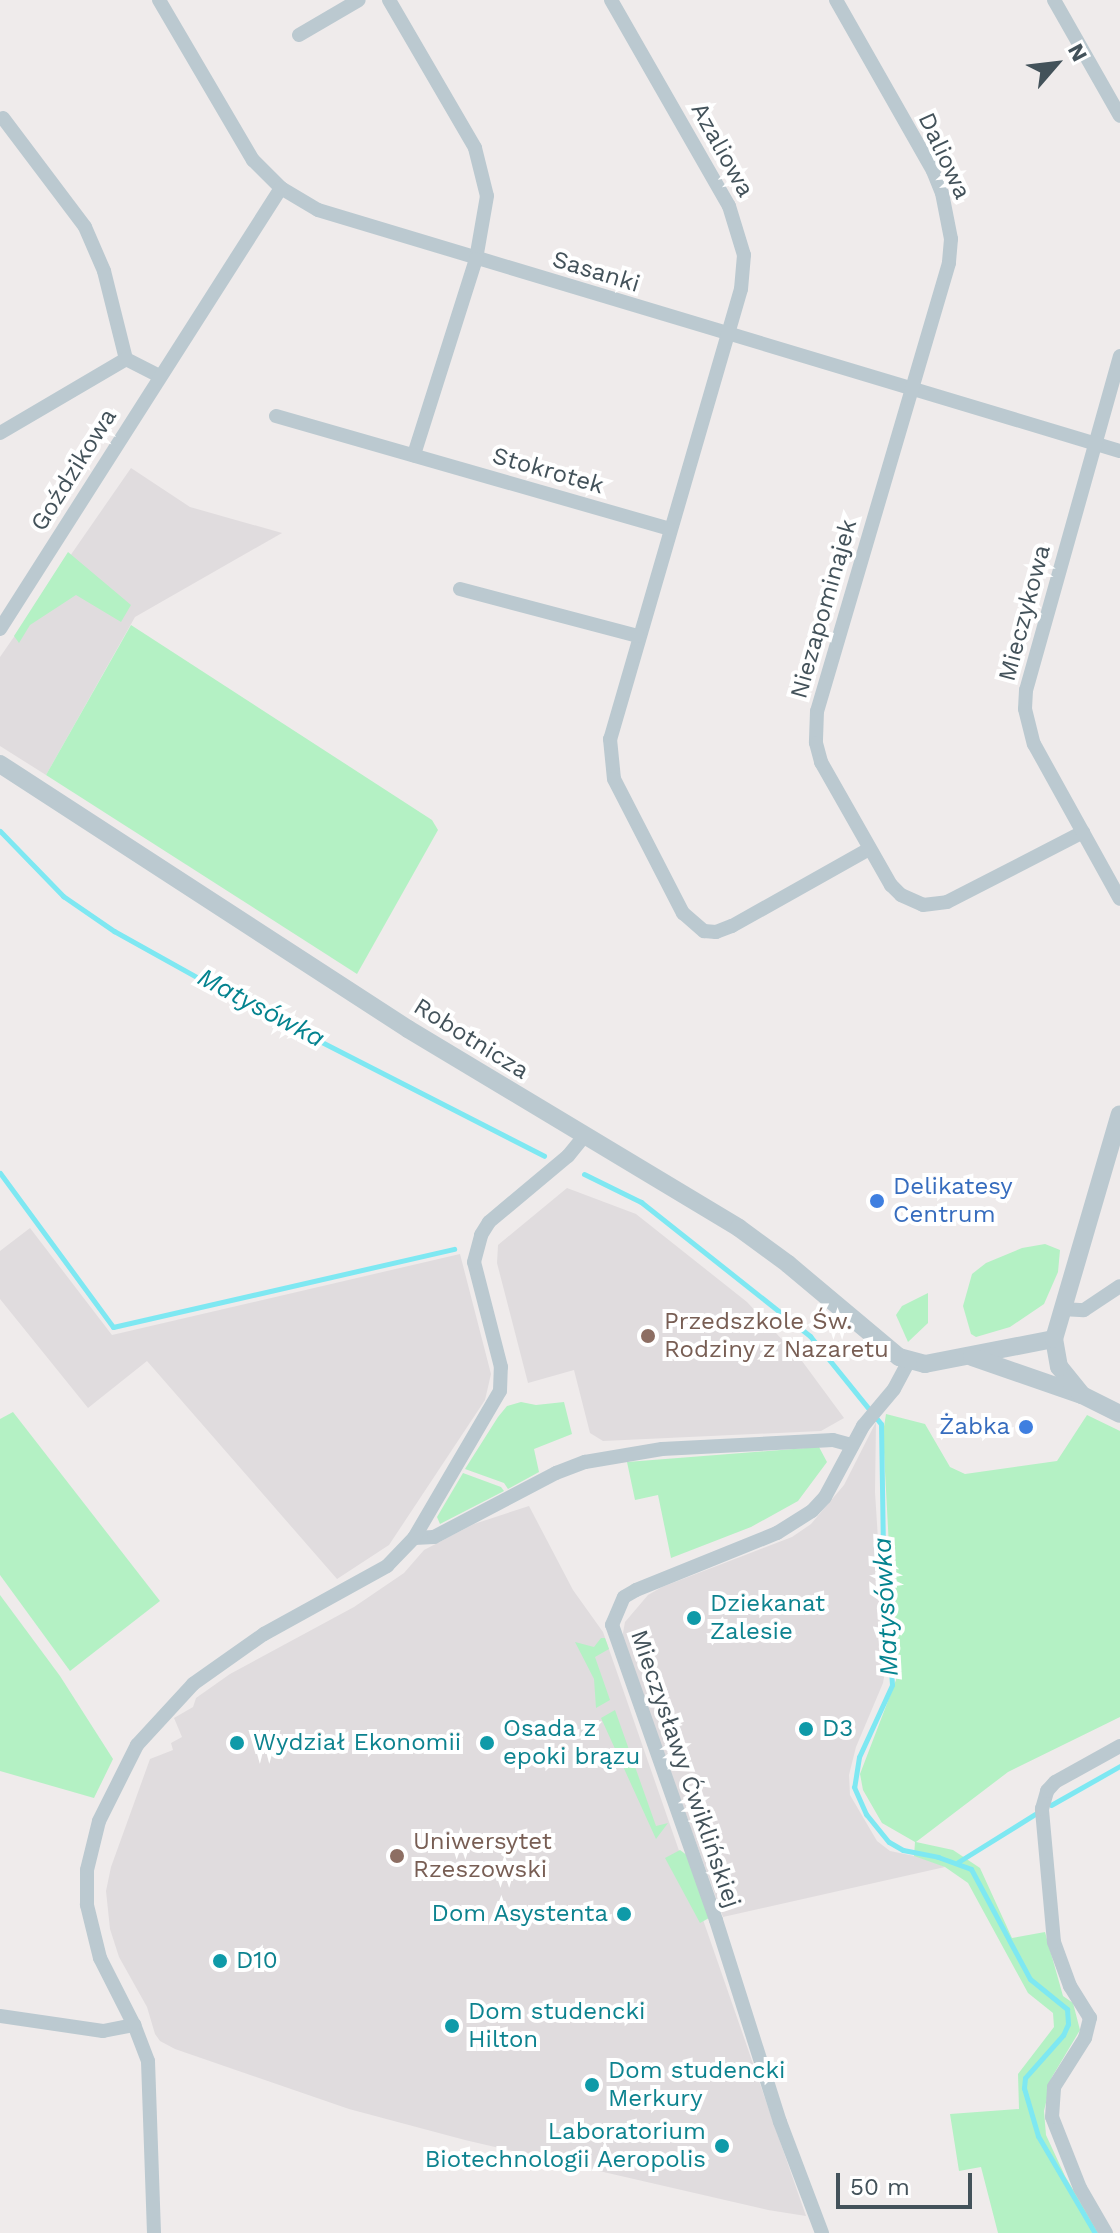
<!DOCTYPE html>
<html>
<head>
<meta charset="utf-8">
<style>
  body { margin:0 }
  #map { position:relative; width:1120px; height:2233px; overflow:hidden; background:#efebeb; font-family:"Work Sans",sans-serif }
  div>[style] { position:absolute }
  .education>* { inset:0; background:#e0dcde }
  .green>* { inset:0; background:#b4f1c4 }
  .stream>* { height:5px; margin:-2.5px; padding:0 2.5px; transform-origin:2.5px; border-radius:2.5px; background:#7ee8f2 }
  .minor>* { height:14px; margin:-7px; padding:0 7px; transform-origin:7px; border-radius:7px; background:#bbc9d0 }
  .tertiary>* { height:18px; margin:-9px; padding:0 9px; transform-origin:9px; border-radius:9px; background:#bbc9d0 }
  .dots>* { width:22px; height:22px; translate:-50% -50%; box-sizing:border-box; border:4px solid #fff; border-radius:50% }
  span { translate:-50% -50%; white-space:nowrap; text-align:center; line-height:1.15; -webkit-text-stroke:8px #fff; paint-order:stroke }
  .street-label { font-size:24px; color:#43525a }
  .shop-label { font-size:24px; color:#366cbe }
  .left { translate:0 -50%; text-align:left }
  .right { translate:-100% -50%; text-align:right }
  .education-label { font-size:24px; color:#785e54 }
  .culture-label { font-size:24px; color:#0d838f }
  .water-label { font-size:26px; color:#04838f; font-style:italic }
  .north { position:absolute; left:1016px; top:24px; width:80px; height:80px; -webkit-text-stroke:6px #fff; paint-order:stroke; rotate:62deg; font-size:22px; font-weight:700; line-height:32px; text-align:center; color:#43525a }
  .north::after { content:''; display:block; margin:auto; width:28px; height:36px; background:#43525a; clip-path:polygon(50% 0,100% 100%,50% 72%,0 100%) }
  .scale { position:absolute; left:836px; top:2173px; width:136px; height:36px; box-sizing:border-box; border:4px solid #43525a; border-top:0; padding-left:10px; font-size:24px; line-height:28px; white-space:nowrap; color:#43525a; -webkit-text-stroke:6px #fff; paint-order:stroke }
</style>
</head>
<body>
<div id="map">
  <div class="education">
    <div style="clip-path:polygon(131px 468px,190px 507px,282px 533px,135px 617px,46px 775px,0 746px,0 657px)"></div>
    <div style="clip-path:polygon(567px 1188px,636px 1214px,747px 1302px,802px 1361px,844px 1418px,821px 1431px,603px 1441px,590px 1433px,574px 1370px,528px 1383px,497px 1263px,498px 1245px)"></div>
    <div style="clip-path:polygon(30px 1228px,112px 1335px,460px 1254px,491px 1374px,485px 1400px,389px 1545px,337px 1579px,147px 1361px,88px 1408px,0 1299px,0 1251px)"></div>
    <div style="clip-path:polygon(876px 1422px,875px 1492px,886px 1666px,883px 1683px,856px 1747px,849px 1775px,850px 1795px,877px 1841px,890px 1851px,929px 1859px,945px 1867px,723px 1917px,622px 1638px,625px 1622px,648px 1595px,662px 1587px,792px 1537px,811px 1524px,844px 1485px)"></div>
    <div style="clip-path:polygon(529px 1506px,573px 1590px,603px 1632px,806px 2216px,768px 2210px,465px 2140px,349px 2109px,175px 2049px,160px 2041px,155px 2034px,147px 2007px,119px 1957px,110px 1929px,106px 1891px,111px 1867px,150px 1759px,173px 1750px,171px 1743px,182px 1737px,174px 1718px,193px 1707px,196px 1698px,230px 1674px,354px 1607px,404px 1573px,424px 1550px,474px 1524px)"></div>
  </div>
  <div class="green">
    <div style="clip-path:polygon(68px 552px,131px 605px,121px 622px,76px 595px,30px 625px,19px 643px,14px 636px)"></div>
    <div style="clip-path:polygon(131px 625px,432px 820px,438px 830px,357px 974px,46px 775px)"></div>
    <div style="clip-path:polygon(1045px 1244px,1060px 1250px,1058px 1272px,1044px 1304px,1010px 1327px,976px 1337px,971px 1334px,963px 1306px,972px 1274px,986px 1263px,1022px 1248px)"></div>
    <div style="clip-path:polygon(928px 1293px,928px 1323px,908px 1342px,896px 1315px,902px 1306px)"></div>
    <div style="clip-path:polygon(521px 1402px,536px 1405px,564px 1402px,572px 1434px,534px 1449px,539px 1472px,508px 1489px,504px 1483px,465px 1469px,498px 1417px,507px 1406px)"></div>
    <div style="clip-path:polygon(13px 1412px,160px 1601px,70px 1671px,0 1575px,0 1419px)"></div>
    <div style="clip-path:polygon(886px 1414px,925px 1424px,950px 1467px,965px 1474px,1057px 1461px,1087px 1415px,1120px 1431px,1120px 1717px,1008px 1772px,916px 1842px,953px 1850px,980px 1868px,1012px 1938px,1045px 1932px,1063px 1996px,1073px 2003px,1080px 2030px,1052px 2077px,1044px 2111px,1046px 2135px,1065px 2176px,1099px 2233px,998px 2233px,981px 2167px,959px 2171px,950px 2114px,1019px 2109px,1018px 2074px,1054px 2027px,1053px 2013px,1028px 1993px,968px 1883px,945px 1867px,914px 1856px,915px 1842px,882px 1823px,863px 1790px,860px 1774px,896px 1680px,883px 1433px)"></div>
    <div style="clip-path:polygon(819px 1447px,827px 1462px,798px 1501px,751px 1527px,671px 1558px,658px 1495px,635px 1500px,627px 1462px)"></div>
    <div style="clip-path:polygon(463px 1473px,501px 1487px,504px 1491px,440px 1524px,437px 1517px)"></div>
    <div style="clip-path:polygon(0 1595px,60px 1676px,113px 1759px,94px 1798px,0 1771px)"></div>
    <div style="clip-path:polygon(601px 1638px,605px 1638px,609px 1649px,595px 1657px,610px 1700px,596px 1708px,594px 1679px,575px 1642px,594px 1647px)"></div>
    <div style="clip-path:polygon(615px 1710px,656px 1826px,668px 1823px,656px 1839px,601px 1718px)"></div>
    <div style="clip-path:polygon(680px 1850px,688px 1856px,709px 1918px,700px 1923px,665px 1858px)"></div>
  </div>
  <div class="stream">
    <div style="left:0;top:831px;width:91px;rotate:45.9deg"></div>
    <div style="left:63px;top:896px;width:62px;rotate:34.5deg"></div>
    <div style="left:114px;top:931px;width:121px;rotate:29.1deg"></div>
    <div style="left:220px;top:990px;width:364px;rotate:27.1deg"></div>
    <div style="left:0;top:1173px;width:191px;rotate:53.7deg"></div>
    <div style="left:113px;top:1327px;width:350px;rotate:-12.9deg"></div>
    <div style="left:584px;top:1174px;width:64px;rotate:26.2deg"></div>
    <div style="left:641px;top:1202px;width:216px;rotate:38.4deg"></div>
    <div style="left:810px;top:1336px;width:113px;rotate:51.1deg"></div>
    <div style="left:881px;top:1424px;width:132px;rotate:89.1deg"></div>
    <div style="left:883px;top:1556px;width:129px;rotate:86deg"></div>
    <div style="left:892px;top:1685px;width:79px;rotate:114.6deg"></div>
    <div style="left:859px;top:1757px;width:30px;rotate:99deg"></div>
    <div style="left:854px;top:1787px;width:30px;rotate:66deg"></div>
    <div style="left:866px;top:1814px;width:36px;rotate:51deg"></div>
    <div style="left:889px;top:1842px;width:16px;rotate:30deg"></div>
    <div style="left:903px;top:1850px;width:36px;rotate:11deg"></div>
    <div style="left:938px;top:1857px;width:35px;rotate:20deg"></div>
    <div style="left:971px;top:1869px;width:125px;rotate:61.8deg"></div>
    <div style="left:1030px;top:1979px;width:48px;rotate:39deg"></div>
    <div style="left:1067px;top:2009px;width:15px;rotate:86deg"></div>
    <div style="left:1068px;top:2024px;width:12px;rotate:114deg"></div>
    <div style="left:1063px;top:2035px;width:57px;rotate:131.5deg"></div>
    <div style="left:1025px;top:2078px;width:10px;rotate:96deg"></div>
    <div style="left:1024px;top:2088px;width:50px;rotate:73.7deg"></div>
    <div style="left:1038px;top:2136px;width:113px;rotate:59.6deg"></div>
    <div style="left:1051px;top:1805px;width:79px;rotate:-29.5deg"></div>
    <div style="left:958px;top:1862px;width:91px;rotate:-31.9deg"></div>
  </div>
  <div class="minor">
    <div style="left:159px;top:0;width:186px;rotate:59.6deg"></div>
    <div style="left:253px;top:160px;width:40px;rotate:45deg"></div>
    <div style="left:281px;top:188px;width:43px;rotate:30.7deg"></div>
    <div style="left:318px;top:210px;width:837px;rotate:16.73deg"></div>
    <div style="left:389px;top:0;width:171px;rotate:59.8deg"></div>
    <div style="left:475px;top:148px;width:49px;rotate:76deg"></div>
    <div style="left:487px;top:196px;width:64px;rotate:99.9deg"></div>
    <div style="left:476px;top:259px;width:206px;rotate:107.6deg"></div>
    <div style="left:611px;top:0;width:237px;rotate:60.2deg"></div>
    <div style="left:729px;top:206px;width:51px;rotate:73deg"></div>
    <div style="left:744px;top:255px;width:34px;rotate:95deg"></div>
    <div style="left:741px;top:289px;width:469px;rotate:106.2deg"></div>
    <div style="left:610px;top:739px;width:40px;rotate:84.3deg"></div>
    <div style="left:614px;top:779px;width:151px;rotate:62.8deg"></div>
    <div style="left:683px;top:913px;width:28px;rotate:41deg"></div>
    <div style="left:704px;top:931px;width:12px;rotate:5deg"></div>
    <div style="left:716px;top:932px;width:17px;rotate:-21deg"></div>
    <div style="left:732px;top:926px;width:157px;rotate:-29.3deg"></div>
    <div style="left:836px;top:0;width:197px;rotate:60.4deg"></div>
    <div style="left:933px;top:171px;width:24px;rotate:68deg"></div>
    <div style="left:942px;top:193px;width:47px;rotate:78.9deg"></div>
    <div style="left:951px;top:239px;width:24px;rotate:95deg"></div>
    <div style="left:949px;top:263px;width:467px;rotate:106.4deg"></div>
    <div style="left:817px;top:711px;width:32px;rotate:92deg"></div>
    <div style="left:816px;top:743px;width:20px;rotate:75deg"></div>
    <div style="left:821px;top:762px;width:142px;rotate:60.4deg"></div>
    <div style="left:891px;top:885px;width:14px;rotate:45deg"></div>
    <div style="left:901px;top:895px;width:24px;rotate:24deg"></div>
    <div style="left:923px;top:905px;width:24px;rotate:-7deg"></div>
    <div style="left:947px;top:902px;width:153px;rotate:-27.2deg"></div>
    <div style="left:1054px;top:0;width:133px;rotate:60.4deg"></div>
    <div style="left:299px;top:35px;width:69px;rotate:-30.3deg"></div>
    <div style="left:3px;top:118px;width:136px;rotate:53deg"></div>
    <div style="left:85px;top:227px;width:48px;rotate:66.6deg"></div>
    <div style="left:104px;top:271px;width:91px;rotate:76deg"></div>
    <div style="left:1120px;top:356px;width:347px;rotate:105.7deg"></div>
    <div style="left:1026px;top:690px;width:19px;rotate:93deg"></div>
    <div style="left:1025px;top:709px;width:36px;rotate:76deg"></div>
    <div style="left:1034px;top:744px;width:177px;rotate:61deg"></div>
    <div style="left:276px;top:416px;width:410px;rotate:16deg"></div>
    <div style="left:0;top:433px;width:146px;rotate:-30.4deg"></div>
    <div style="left:126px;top:359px;width:38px;rotate:27deg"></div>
    <div style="left:460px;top:589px;width:184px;rotate:14.8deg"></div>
    <div style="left:0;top:629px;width:523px;rotate:-57.5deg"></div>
    <div style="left:1062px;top:1309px;width:22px;rotate:3deg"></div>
    <div style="left:1084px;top:1310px;width:43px;rotate:-33.7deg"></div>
    <div style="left:414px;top:1538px;width:20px;rotate:-3deg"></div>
    <div style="left:434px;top:1537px;width:138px;rotate:-27.7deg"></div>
    <div style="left:556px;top:1473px;width:31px;rotate:-21deg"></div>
    <div style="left:585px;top:1462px;width:78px;rotate:-9.6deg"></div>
    <div style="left:662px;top:1449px;width:171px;rotate:-3deg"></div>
    <div style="left:833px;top:1440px;width:20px;rotate:15deg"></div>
    <div style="left:0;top:2016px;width:104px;rotate:8.3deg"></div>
    <div style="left:103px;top:2031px;width:32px;rotate:-11deg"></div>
    <div style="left:154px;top:2233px;width:172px;rotate:-92deg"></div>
    <div style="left:148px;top:2061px;width:39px;rotate:-111deg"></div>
    <div style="left:134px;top:2025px;width:75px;rotate:-116.9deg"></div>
    <div style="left:100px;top:1958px;width:55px;rotate:-103.8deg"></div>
    <div style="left:87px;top:1905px;width:35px;rotate:-90deg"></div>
    <div style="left:87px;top:1870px;width:50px;rotate:-76.2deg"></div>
    <div style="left:99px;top:1821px;width:85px;rotate:-63.4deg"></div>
    <div style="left:137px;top:1745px;width:83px;rotate:-47.4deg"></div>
    <div style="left:193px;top:1684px;width:87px;rotate:-35.2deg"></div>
    <div style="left:264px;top:1634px;width:141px;rotate:-28.9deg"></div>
    <div style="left:387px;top:1566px;width:39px;rotate:-46deg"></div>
    <div style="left:414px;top:1538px;width:170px;rotate:-59.7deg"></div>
    <div style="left:500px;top:1391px;width:24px;rotate:-88deg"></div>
    <div style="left:501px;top:1367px;width:108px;rotate:-104.4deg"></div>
    <div style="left:474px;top:1262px;width:28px;rotate:-75deg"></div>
    <div style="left:481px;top:1235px;width:15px;rotate:-58deg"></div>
    <div style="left:489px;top:1222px;width:103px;rotate:-39.9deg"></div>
    <div style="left:568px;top:1156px;width:26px;rotate:-51deg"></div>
    <div style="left:822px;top:2233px;width:119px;rotate:-110.7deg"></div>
    <div style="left:780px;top:2122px;width:212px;rotate:-107.6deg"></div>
    <div style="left:716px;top:1920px;width:313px;rotate:-109.4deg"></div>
    <div style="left:612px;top:1625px;width:30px;rotate:-67deg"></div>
    <div style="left:624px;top:1597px;width:14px;rotate:-30deg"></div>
    <div style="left:636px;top:1590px;width:152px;rotate:-22deg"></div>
    <div style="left:777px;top:1533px;width:41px;rotate:-32.2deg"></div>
    <div style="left:812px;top:1511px;width:19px;rotate:-47deg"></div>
    <div style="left:825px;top:1497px;width:81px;rotate:-61.8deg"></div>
    <div style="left:863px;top:1426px;width:48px;rotate:-50deg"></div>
    <div style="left:894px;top:1389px;width:32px;rotate:-62deg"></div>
    <div style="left:1106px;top:2233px;width:52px;rotate:-120deg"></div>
    <div style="left:1080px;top:2188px;width:76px;rotate:-111.5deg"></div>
    <div style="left:1052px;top:2117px;width:30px;rotate:-86deg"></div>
    <div style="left:1054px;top:2087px;width:58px;rotate:-57.7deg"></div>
    <div style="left:1085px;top:2038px;width:21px;rotate:-76deg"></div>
    <div style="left:1090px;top:2018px;width:38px;rotate:-122deg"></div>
    <div style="left:1070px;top:1986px;width:47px;rotate:-110deg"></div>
    <div style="left:1054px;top:1942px;width:134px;rotate:-95.2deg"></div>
    <div style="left:1042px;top:1809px;width:19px;rotate:-74deg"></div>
    <div style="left:1047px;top:1791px;width:12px;rotate:-48deg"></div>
    <div style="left:1055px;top:1782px;width:74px;rotate:-29deg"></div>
  </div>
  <div class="tertiary">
    <div style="left:0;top:764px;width:487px;rotate:33deg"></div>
    <div style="left:408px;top:1029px;width:386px;rotate:31deg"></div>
    <div style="left:739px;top:1228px;width:61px;rotate:36.3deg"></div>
    <div style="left:788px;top:1264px;width:145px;rotate:40deg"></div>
    <div style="left:899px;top:1357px;width:27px;rotate:15deg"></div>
    <div style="left:925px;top:1364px;width:131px;rotate:-11deg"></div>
    <div style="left:972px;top:1357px;width:116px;rotate:19.1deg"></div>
    <div style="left:1082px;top:1395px;width:42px;rotate:26.6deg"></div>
    <div style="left:1082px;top:1395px;width:36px;rotate:-129deg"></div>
    <div style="left:1059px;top:1367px;width:28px;rotate:-100deg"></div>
    <div style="left:1054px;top:1339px;width:234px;rotate:-73.7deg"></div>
  </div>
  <div class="dots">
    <div style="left:877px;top:1201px;background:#3f7fe0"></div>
    <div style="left:648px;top:1336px;background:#8d6e63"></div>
    <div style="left:1026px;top:1427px;background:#3f7fe0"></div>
    <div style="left:694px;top:1618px;background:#0f9aa8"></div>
    <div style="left:806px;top:1729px;background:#0f9aa8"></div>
    <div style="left:237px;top:1743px;background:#0f9aa8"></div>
    <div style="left:487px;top:1743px;background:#0f9aa8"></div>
    <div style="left:397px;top:1856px;background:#8d6e63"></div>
    <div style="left:624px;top:1914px;background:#0f9aa8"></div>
    <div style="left:220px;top:1961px;background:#0f9aa8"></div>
    <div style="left:452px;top:2026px;background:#0f9aa8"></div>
    <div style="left:592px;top:2085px;background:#0f9aa8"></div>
    <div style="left:722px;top:2146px;background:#0f9aa8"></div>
  </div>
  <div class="street-label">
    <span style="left:722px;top:150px;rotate:61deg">Azaliowa</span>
    <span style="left:944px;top:156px;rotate:65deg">Daliowa</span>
    <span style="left:596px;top:272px;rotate:17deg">Sasanki</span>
    <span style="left:74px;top:470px;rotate:-58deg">Goździkowa</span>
    <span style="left:548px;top:471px;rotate:16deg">Stokrotek</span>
    <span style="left:824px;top:609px;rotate:-74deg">Niezapominajek</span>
    <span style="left:1025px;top:613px;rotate:-75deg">Mieczykowa</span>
    <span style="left:471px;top:1039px;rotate:32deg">Robotnicza</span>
    <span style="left:685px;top:1769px;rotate:71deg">Mieczysławy Ćwiklińskiej</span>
  </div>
  <div class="shop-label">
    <span class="left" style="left:893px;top:1201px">Delikatesy<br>Centrum</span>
    <span class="right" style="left:1010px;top:1427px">Żabka</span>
  </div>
  <div class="education-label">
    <span class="left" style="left:664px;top:1336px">Przedszkole Św.<br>Rodziny z Nazaretu</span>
    <span class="left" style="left:413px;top:1856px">Uniwersytet<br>Rzeszowski</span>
  </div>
  <div class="culture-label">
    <span class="left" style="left:710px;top:1618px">Dziekanat<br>Zalesie</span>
    <span class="left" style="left:503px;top:1743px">Osada z<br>epoki brązu</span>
    <span class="left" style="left:822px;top:1729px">D3</span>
    <span class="left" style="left:253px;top:1743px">Wydział Ekonomii</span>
    <span class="right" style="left:608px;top:1914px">Dom Asystenta</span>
    <span class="left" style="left:236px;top:1961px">D10</span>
    <span class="left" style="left:468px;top:2026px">Dom studencki<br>Hilton</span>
    <span class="left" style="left:608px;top:2085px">Dom studencki<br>Merkury</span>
    <span class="right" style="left:706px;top:2146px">Laboratorium<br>Biotechnologii Aeropolis</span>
  </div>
  <div class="water-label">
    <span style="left:261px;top:1008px;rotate:28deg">Matysówka</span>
    <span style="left:886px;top:1607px;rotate:-93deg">Matysówka</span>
  </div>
  <div class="north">N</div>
  <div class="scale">50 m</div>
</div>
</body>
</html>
